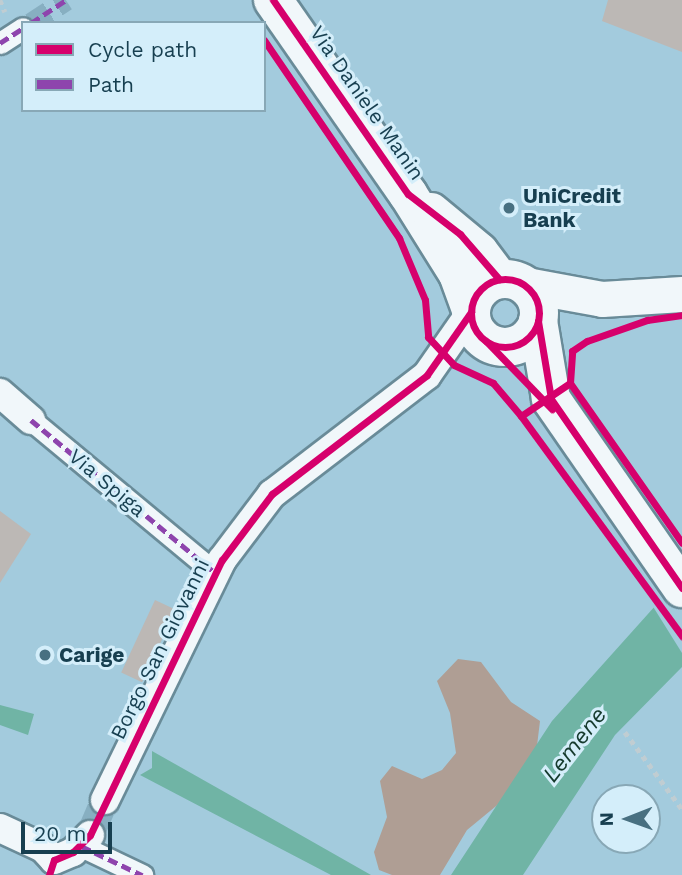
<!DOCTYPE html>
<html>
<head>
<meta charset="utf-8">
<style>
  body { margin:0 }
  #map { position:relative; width:682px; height:875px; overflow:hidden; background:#a3cbdd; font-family:"Work Sans",sans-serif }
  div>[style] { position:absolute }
  .green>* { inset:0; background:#bcb8b5; transform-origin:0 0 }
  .forest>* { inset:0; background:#af9e94 }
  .water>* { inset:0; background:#70b4a5 }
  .pier>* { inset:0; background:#a3cbdd }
  .pedestrian-tunnel>* { height:21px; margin-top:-10.5px; transform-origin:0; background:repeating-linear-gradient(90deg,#87afc1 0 21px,transparent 0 31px) }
  .minor-tunnel>* { height:28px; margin-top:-14px; transform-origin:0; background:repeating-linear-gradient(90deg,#87afc1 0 28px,transparent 0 42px) }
  .path>* { height:4.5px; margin-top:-2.25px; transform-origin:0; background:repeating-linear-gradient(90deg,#c0cdd2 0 5px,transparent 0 10px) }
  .roads { filter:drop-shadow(2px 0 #698b98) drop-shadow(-2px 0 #698b98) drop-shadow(0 2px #698b98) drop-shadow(0 -2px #698b98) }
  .pedestrian>* { height:21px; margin:-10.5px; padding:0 10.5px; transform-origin:10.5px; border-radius:10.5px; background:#f1f7fa }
  .minor>* { height:28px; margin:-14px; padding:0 14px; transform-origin:14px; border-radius:14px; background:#f1f7fa }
  .tertiary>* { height:35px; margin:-17.5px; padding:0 17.5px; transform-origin:17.5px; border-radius:17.5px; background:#f1f7fa }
  .secondary>* { height:38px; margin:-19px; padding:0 19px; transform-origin:19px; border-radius:19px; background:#f1f7fa }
  .secondary>.ring { margin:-19px; padding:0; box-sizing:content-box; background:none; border:38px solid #f1f7fa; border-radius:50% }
  .quiet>* { height:5px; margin-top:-2.5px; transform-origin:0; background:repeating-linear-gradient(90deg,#8e44ad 0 10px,transparent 0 15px) }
  .cycleway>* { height:7px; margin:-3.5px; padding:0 3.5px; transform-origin:3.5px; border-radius:3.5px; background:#d6006c }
  .cycleway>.ring { margin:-3.5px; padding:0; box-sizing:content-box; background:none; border:7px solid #d6006c; border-radius:50% }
  .dots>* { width:19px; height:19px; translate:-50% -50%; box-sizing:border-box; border:4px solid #d4eefa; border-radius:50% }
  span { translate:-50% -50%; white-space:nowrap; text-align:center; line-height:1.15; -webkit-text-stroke:6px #d4eefa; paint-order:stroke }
  .street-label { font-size:21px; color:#173f50 }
  .poi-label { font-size:21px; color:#173f50; font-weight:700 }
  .left { translate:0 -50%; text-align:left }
  .water-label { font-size:23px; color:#153a2d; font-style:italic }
  .legend { position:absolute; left:21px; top:21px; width:245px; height:91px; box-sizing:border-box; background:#d4eefa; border:2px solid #88a8b6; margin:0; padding:9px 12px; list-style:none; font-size:21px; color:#173f50 }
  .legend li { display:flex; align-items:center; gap:14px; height:35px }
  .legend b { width:35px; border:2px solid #88a8b6 }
  .north { position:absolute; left:591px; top:784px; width:70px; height:70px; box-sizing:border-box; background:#d4eefa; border:2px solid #88a8b6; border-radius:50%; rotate:269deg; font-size:19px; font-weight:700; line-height:28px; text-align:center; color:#173f50 }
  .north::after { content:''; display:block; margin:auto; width:24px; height:32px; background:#487081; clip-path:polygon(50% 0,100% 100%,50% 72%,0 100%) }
  .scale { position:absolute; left:21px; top:822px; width:91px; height:32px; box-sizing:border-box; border:4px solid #173f50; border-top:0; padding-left:9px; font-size:21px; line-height:24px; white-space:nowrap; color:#173f50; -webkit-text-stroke:5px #d4eefa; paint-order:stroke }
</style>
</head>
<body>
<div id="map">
  <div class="green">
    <div style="clip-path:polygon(608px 0,682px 0,682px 52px,602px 21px)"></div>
    <div style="clip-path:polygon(0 511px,31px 534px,0 583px)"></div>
    <div style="left:155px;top:600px;width:23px;height:80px;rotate:25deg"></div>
  </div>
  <div class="forest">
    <div style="clip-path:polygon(458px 659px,481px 662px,511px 702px,540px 721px,536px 754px,501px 802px,467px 830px,440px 875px,392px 875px,379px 870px,374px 852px,387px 817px,380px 781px,392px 766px,422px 779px,442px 770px,456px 753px,450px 713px,437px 681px)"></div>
  </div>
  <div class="water">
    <div style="clip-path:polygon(682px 576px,682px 667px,615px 735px,523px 875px,451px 875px,552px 721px)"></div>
    <div style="clip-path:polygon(0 705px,34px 714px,28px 735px,0 725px)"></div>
    <div style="clip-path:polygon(152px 751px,276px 821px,371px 875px,331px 875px,140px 775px,152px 768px)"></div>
  </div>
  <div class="pier">
    <div style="clip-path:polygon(682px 573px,682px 653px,652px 605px)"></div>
  </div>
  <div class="pedestrian-tunnel">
    <div style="left:31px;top:23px;width:42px;rotate:-33.3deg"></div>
  </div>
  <div class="minor-tunnel">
    <div style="left:90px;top:835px;width:38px;rotate:-67deg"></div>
  </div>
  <div class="path">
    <div style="left:0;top:0;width:13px;rotate:67deg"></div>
    <div style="left:625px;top:732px;width:96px;rotate:53.5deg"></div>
  </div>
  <div class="roads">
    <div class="pedestrian">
      <div style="left:0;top:43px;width:27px;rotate:-33deg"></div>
      <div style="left:31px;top:420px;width:239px;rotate:39.7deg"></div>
      <div style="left:81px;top:846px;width:68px;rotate:25.4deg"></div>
    </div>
    <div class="minor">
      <div style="left:0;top:393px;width:41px;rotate:41.1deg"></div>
      <div style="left:105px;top:800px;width:267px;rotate:-64deg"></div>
      <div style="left:222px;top:560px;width:83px;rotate:-52.9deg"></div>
      <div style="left:272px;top:494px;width:195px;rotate:-37.5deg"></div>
      <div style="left:427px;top:375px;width:77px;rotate:-55.1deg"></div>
      <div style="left:0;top:828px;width:47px;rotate:24.9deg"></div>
      <div style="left:43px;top:848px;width:16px;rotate:47deg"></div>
      <div style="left:54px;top:860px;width:21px;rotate:-23deg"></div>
      <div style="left:73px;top:852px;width:24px;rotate:-45deg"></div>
    </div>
    <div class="tertiary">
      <div style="left:526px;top:285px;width:77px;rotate:10.4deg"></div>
      <div style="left:602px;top:299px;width:80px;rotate:-3.6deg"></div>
    </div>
    <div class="secondary">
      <div style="left:273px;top:0;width:236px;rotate:55.2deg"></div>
      <div style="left:408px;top:194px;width:94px;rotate:58deg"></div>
      <div style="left:458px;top:274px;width:37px;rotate:70deg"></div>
      <div style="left:431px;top:212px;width:62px;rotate:39.8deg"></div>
      <div style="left:479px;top:252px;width:34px;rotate:53deg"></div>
      <div class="ring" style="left:471px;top:279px;width:30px;height:30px"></div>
      <div style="left:538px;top:321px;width:79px;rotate:80.5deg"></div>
      <div style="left:551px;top:399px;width:230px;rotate:55.3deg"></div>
    </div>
  </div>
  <div class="quiet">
    <div style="left:31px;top:23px;width:42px;rotate:-33.3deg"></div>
    <div style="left:0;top:43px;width:27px;rotate:-33deg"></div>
    <div style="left:31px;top:420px;width:239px;rotate:39.7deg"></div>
    <div style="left:81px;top:846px;width:68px;rotate:25.4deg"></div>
  </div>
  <div class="cycleway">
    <div style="left:273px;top:0;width:236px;rotate:55.2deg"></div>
    <div style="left:408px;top:194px;width:66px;rotate:37.6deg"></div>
    <div style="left:460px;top:234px;width:60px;rotate:49.1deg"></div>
    <div style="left:264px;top:40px;width:240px;rotate:55.7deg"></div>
    <div style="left:399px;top:238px;width:67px;rotate:67.2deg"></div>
    <div style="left:425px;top:300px;width:37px;rotate:85deg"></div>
    <div style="left:428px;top:337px;width:38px;rotate:47deg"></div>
    <div style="left:454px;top:365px;width:43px;rotate:24.8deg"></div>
    <div style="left:493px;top:383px;width:43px;rotate:49.7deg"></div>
    <div style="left:521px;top:416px;width:59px;rotate:-34deg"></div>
    <div style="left:570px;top:383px;width:32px;rotate:-86deg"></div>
    <div style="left:572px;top:351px;width:18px;rotate:-34deg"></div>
    <div style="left:587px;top:341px;width:64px;rotate:-19.3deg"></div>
    <div style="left:647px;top:320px;width:35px;rotate:-8deg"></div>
    <div class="ring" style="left:471px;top:279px;width:61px;height:61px"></div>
    <div style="left:538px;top:321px;width:79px;rotate:80.5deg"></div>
    <div style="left:551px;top:399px;width:230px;rotate:55.3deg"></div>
    <div style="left:486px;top:341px;width:95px;rotate:45.9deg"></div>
    <div style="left:570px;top:383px;width:195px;rotate:55deg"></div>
    <div style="left:521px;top:416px;width:273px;rotate:53.8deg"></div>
    <div style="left:49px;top:875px;width:16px;rotate:-72deg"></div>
    <div style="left:54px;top:860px;width:21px;rotate:-23deg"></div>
    <div style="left:73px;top:852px;width:24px;rotate:-45deg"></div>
    <div style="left:90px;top:835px;width:305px;rotate:-64.4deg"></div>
    <div style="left:222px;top:560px;width:83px;rotate:-52.9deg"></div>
    <div style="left:272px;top:494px;width:195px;rotate:-37.5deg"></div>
    <div style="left:427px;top:375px;width:77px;rotate:-55.1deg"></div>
  </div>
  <div class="dots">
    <div style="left:509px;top:208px;background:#487081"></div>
    <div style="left:45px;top:655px;background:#487081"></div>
  </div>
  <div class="street-label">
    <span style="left:367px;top:103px;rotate:55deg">Via Daniele Manin</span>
    <span style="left:107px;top:483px;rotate:40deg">Via Spiga</span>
    <span style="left:160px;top:649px;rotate:-64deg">Borgo San Giovanni</span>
  </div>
  <div class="poi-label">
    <span class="left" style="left:523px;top:208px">UniCredit<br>Bank</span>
    <span class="left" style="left:59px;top:655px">Carige</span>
  </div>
  <div class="water-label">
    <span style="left:575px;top:745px;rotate:-52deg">Lemene</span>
  </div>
  <ul class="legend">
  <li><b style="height:9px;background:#d6006c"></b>Cycle path</li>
  <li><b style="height:9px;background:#8e44ad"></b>Path</li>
  </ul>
  <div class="north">N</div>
  <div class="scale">20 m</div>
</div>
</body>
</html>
